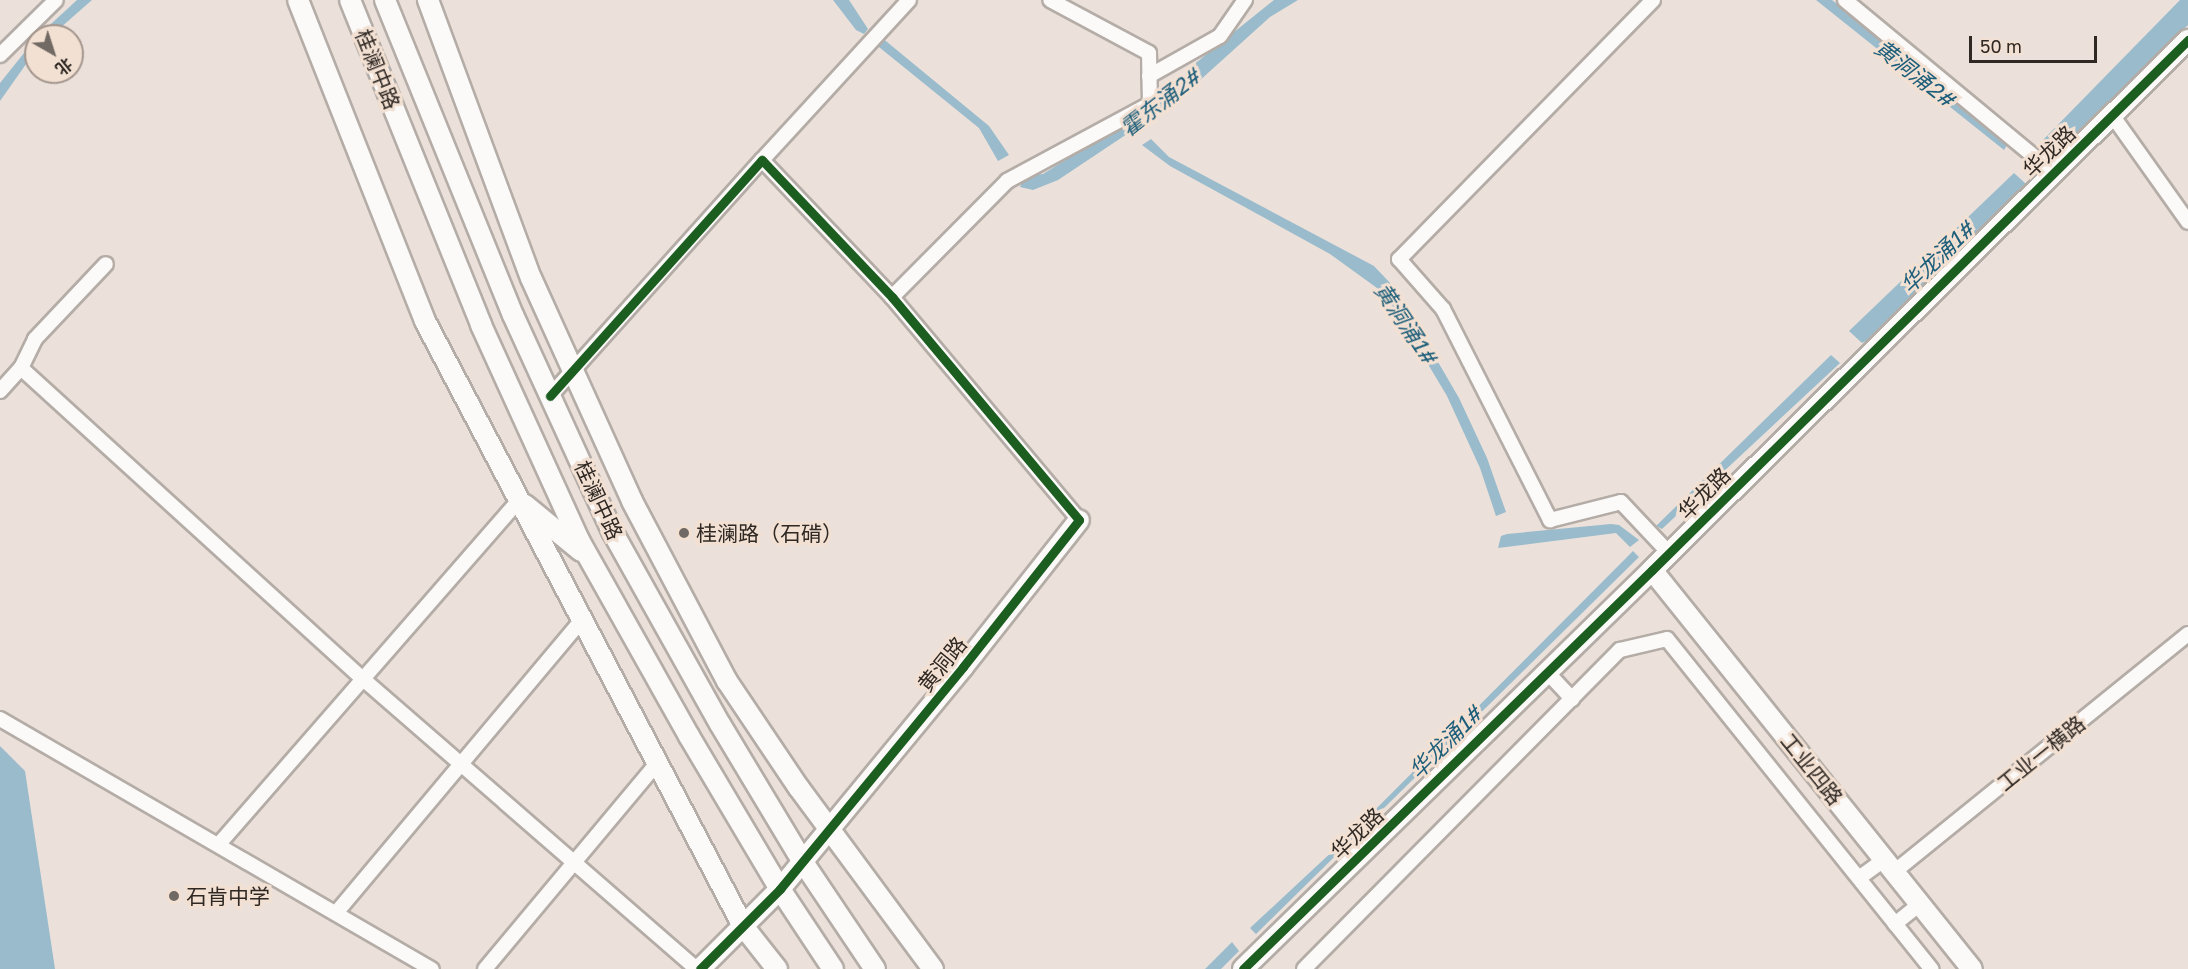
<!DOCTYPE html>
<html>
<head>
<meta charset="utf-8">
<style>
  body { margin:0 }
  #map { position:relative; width:2188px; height:969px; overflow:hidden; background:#ebe1da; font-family:"Golos Text","Noto Sans SC",sans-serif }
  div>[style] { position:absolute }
  .water>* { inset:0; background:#9bc }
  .stream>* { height:5px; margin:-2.5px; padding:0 2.5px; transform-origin:2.5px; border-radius:2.5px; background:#9bc }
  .roads { filter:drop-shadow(2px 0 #b4aca6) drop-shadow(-2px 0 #b4aca6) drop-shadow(0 2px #b4aca6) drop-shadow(0 -2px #b4aca6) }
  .street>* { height:14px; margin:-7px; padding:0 7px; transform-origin:7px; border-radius:7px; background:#fcfaf9 }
  .secondary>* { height:20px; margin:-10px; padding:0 10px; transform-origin:10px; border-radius:10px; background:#fcfaf9 }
  .cycleway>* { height:9px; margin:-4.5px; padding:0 4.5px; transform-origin:4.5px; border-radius:4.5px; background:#1b5e20 }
  .dots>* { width:16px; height:16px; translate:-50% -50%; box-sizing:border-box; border:3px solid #f2e0d3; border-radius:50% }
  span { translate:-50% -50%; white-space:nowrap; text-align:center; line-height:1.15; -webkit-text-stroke:6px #f2e0d3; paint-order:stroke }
  .street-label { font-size:21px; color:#2f2823 }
  .poi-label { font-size:21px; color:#2f2823 }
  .left { translate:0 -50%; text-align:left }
  .water-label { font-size:22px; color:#1d5e7a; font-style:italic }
  .north { position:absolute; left:24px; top:24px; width:60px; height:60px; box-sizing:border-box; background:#f2e0d3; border:2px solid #a4968d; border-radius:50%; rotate:141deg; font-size:16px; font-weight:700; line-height:24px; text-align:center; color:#2f2823 }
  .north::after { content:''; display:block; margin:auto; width:21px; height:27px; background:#716963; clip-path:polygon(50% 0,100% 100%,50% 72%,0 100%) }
  .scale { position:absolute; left:1969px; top:36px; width:128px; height:27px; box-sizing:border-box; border:3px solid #2f2823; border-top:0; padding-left:8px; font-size:18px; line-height:21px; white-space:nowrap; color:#2f2823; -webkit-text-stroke:4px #f2e0d3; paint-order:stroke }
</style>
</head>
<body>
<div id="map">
  <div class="water">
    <div style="clip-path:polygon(77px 0,92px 0,51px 36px,38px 36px)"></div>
    <div style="clip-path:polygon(833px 0,849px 0,868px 29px,864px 34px,856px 30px)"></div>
    <div style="clip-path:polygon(1274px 0,1298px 0,1270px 17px,1188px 91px,1183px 87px,1180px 82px,1192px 66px)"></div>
    <div style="clip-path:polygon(1816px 0,1832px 0,1963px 103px,2009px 142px,2004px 150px)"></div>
    <div style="clip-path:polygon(2180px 0,2188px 0,2188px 25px,2056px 153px,2051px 150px,2042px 141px)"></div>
    <div style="clip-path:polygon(881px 37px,989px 126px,1009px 155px,998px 161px,979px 128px,874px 43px)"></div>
    <div style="clip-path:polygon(36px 38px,36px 50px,0 101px,0 83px)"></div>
    <div style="clip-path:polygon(1164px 98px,1169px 99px,1169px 106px,1058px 180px,1033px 190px,1020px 187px,1025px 176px,1043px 174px)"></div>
    <div style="clip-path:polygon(1151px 139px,1169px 157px,1374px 266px,1392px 285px,1413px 319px,1459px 398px,1487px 458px,1506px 512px,1496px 516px,1480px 468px,1447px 396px,1395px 309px,1377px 288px,1330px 254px,1170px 166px,1142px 145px)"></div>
    <div style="clip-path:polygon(2014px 173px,2026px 184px,1872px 338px,1862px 343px,1849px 331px)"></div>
    <div style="clip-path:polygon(1831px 355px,1840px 363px,1662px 529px,1656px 526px)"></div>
    <div style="clip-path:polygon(1611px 524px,1619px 525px,1639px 540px,1630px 547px,1616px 533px,1498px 548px,1501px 536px,1507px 534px)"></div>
    <div style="clip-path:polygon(1633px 551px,1639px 557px,1256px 934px,1250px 928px,1351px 834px)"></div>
    <div style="clip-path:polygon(0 746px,25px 771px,55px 969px,0 969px)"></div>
    <div style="clip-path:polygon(1232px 942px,1239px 951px,1221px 969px,1205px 969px)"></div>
  </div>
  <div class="stream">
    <div style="left:1164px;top:102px;width:30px;rotate:-40deg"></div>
  </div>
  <div class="roads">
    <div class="street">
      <div style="left:1653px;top:0;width:363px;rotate:134.4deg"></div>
      <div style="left:1399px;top:259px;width:67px;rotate:48.7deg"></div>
      <div style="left:1443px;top:309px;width:237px;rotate:63.1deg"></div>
      <div style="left:1550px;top:520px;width:73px;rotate:-14.2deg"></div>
      <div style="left:1621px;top:502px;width:70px;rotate:46.7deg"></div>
      <div style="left:1845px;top:0;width:270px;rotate:39.6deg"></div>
      <div style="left:0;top:55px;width:78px;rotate:-44.5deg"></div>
      <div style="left:1149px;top:76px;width:81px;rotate:-29.4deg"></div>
      <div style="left:1220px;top:36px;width:44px;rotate:-55.2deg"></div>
      <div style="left:2112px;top:115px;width:131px;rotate:54.6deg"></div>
      <div style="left:762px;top:160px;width:217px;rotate:-47.4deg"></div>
      <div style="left:892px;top:297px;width:163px;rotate:-45.2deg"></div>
      <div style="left:1007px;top:181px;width:162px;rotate:-28.3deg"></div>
      <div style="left:1150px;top:104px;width:51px;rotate:-91.1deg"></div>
      <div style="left:1149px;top:53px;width:112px;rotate:-151.8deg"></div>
      <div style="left:21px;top:368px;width:32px;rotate:-64deg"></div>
      <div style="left:35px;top:339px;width:103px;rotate:-46.6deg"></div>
      <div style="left:0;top:391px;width:31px;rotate:-48deg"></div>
      <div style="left:21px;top:368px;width:462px;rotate:42.3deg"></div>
      <div style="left:363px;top:679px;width:442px;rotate:41deg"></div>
      <div style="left:550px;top:396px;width:317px;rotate:-48.1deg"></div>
      <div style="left:762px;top:160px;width:189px;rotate:46.5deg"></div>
      <div style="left:892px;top:297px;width:291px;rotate:50deg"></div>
      <div style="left:1547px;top:672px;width:37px;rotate:47deg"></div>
      <div style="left:0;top:719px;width:499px;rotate:30.1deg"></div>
      <div style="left:219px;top:844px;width:456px;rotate:-48.9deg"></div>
      <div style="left:1894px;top:872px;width:378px;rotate:-39deg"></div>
      <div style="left:1859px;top:878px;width:31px;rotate:-36deg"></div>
      <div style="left:336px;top:913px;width:383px;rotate:-50deg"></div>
      <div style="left:1895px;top:924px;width:32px;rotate:-39deg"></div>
      <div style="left:485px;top:969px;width:268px;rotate:-50.1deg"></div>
      <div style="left:1304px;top:969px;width:449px;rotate:-45.3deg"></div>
      <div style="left:1620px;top:650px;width:48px;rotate:-13.2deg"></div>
      <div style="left:1667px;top:639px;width:423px;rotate:51.3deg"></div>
    </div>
    <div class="secondary">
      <div style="left:298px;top:0;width:345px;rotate:68.4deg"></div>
      <div style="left:425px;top:321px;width:683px;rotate:62.27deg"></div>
      <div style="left:743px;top:926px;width:55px;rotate:51.7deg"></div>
      <div style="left:350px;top:0;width:350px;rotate:68deg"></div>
      <div style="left:481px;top:325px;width:236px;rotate:65.5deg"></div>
      <div style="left:579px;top:540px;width:225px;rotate:60.7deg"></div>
      <div style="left:689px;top:736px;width:178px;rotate:59.3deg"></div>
      <div style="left:780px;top:889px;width:96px;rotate:56.5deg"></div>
      <div style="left:385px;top:0;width:340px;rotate:67.9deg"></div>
      <div style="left:513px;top:315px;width:238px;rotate:65.4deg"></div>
      <div style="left:612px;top:531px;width:221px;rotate:60.8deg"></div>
      <div style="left:720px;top:724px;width:161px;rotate:59deg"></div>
      <div style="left:803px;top:862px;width:129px;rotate:56.1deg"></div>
      <div style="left:428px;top:0;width:296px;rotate:69.7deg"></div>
      <div style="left:531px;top:278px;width:245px;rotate:65.6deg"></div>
      <div style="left:632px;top:501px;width:204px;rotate:62.2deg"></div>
      <div style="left:727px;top:681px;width:129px;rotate:56.1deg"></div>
      <div style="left:799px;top:788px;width:225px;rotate:53.5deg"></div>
      <div style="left:525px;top:505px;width:72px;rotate:39.4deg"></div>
      <div style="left:1652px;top:570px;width:511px;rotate:51.27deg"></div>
      <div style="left:700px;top:969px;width:113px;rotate:-45deg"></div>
      <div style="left:780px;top:889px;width:288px;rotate:-50.5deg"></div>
      <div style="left:963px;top:667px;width:187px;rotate:-51.7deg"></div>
      <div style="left:1243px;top:969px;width:571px;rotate:-44.29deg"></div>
      <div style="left:1652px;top:570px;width:754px;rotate:-44.68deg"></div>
    </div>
  </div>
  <div class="cycleway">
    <div style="left:550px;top:396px;width:317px;rotate:-48.1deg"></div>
    <div style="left:762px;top:160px;width:189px;rotate:46.5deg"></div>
    <div style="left:892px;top:297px;width:291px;rotate:50deg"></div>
    <div style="left:1079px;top:520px;width:187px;rotate:128.3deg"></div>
    <div style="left:963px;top:667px;width:288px;rotate:129.5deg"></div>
    <div style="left:780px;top:889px;width:113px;rotate:135deg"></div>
    <div style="left:1243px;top:969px;width:571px;rotate:-44.29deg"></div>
    <div style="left:1652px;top:570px;width:754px;rotate:-44.68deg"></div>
  </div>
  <div class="dots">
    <div style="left:684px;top:533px;background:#716963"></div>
    <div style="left:174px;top:896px;background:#716963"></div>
  </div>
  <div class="street-label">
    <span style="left:378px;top:69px;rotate:68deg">桂澜中路</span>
    <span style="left:2049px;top:151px;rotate:-44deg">华龙路</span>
    <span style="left:1704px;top:493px;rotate:-45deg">华龙路</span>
    <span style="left:599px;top:500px;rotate:65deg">桂澜中路</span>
    <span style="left:942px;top:664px;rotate:-51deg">黄洞路</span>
    <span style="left:2041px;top:753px;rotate:-39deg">工业一横路</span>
    <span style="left:1812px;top:769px;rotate:51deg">工业四路</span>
    <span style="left:1357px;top:833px;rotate:-44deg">华龙路</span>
  </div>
  <div class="poi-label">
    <span class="left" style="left:696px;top:533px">桂澜路（石𬒔）</span>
    <span class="left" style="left:186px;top:896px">石肯中学</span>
  </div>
  <div class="water-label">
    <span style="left:1915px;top:73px;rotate:38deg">黄洞涌2#</span>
    <span style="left:1160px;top:102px;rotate:-38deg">霍东涌2#</span>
    <span style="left:1937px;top:257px;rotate:-44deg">华龙涌1#</span>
    <span style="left:1406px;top:323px;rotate:56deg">黄洞涌1#</span>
    <span style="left:1445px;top:742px;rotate:-45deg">华龙涌1#</span>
  </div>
  <div class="north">北</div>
  <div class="scale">50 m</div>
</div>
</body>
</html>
